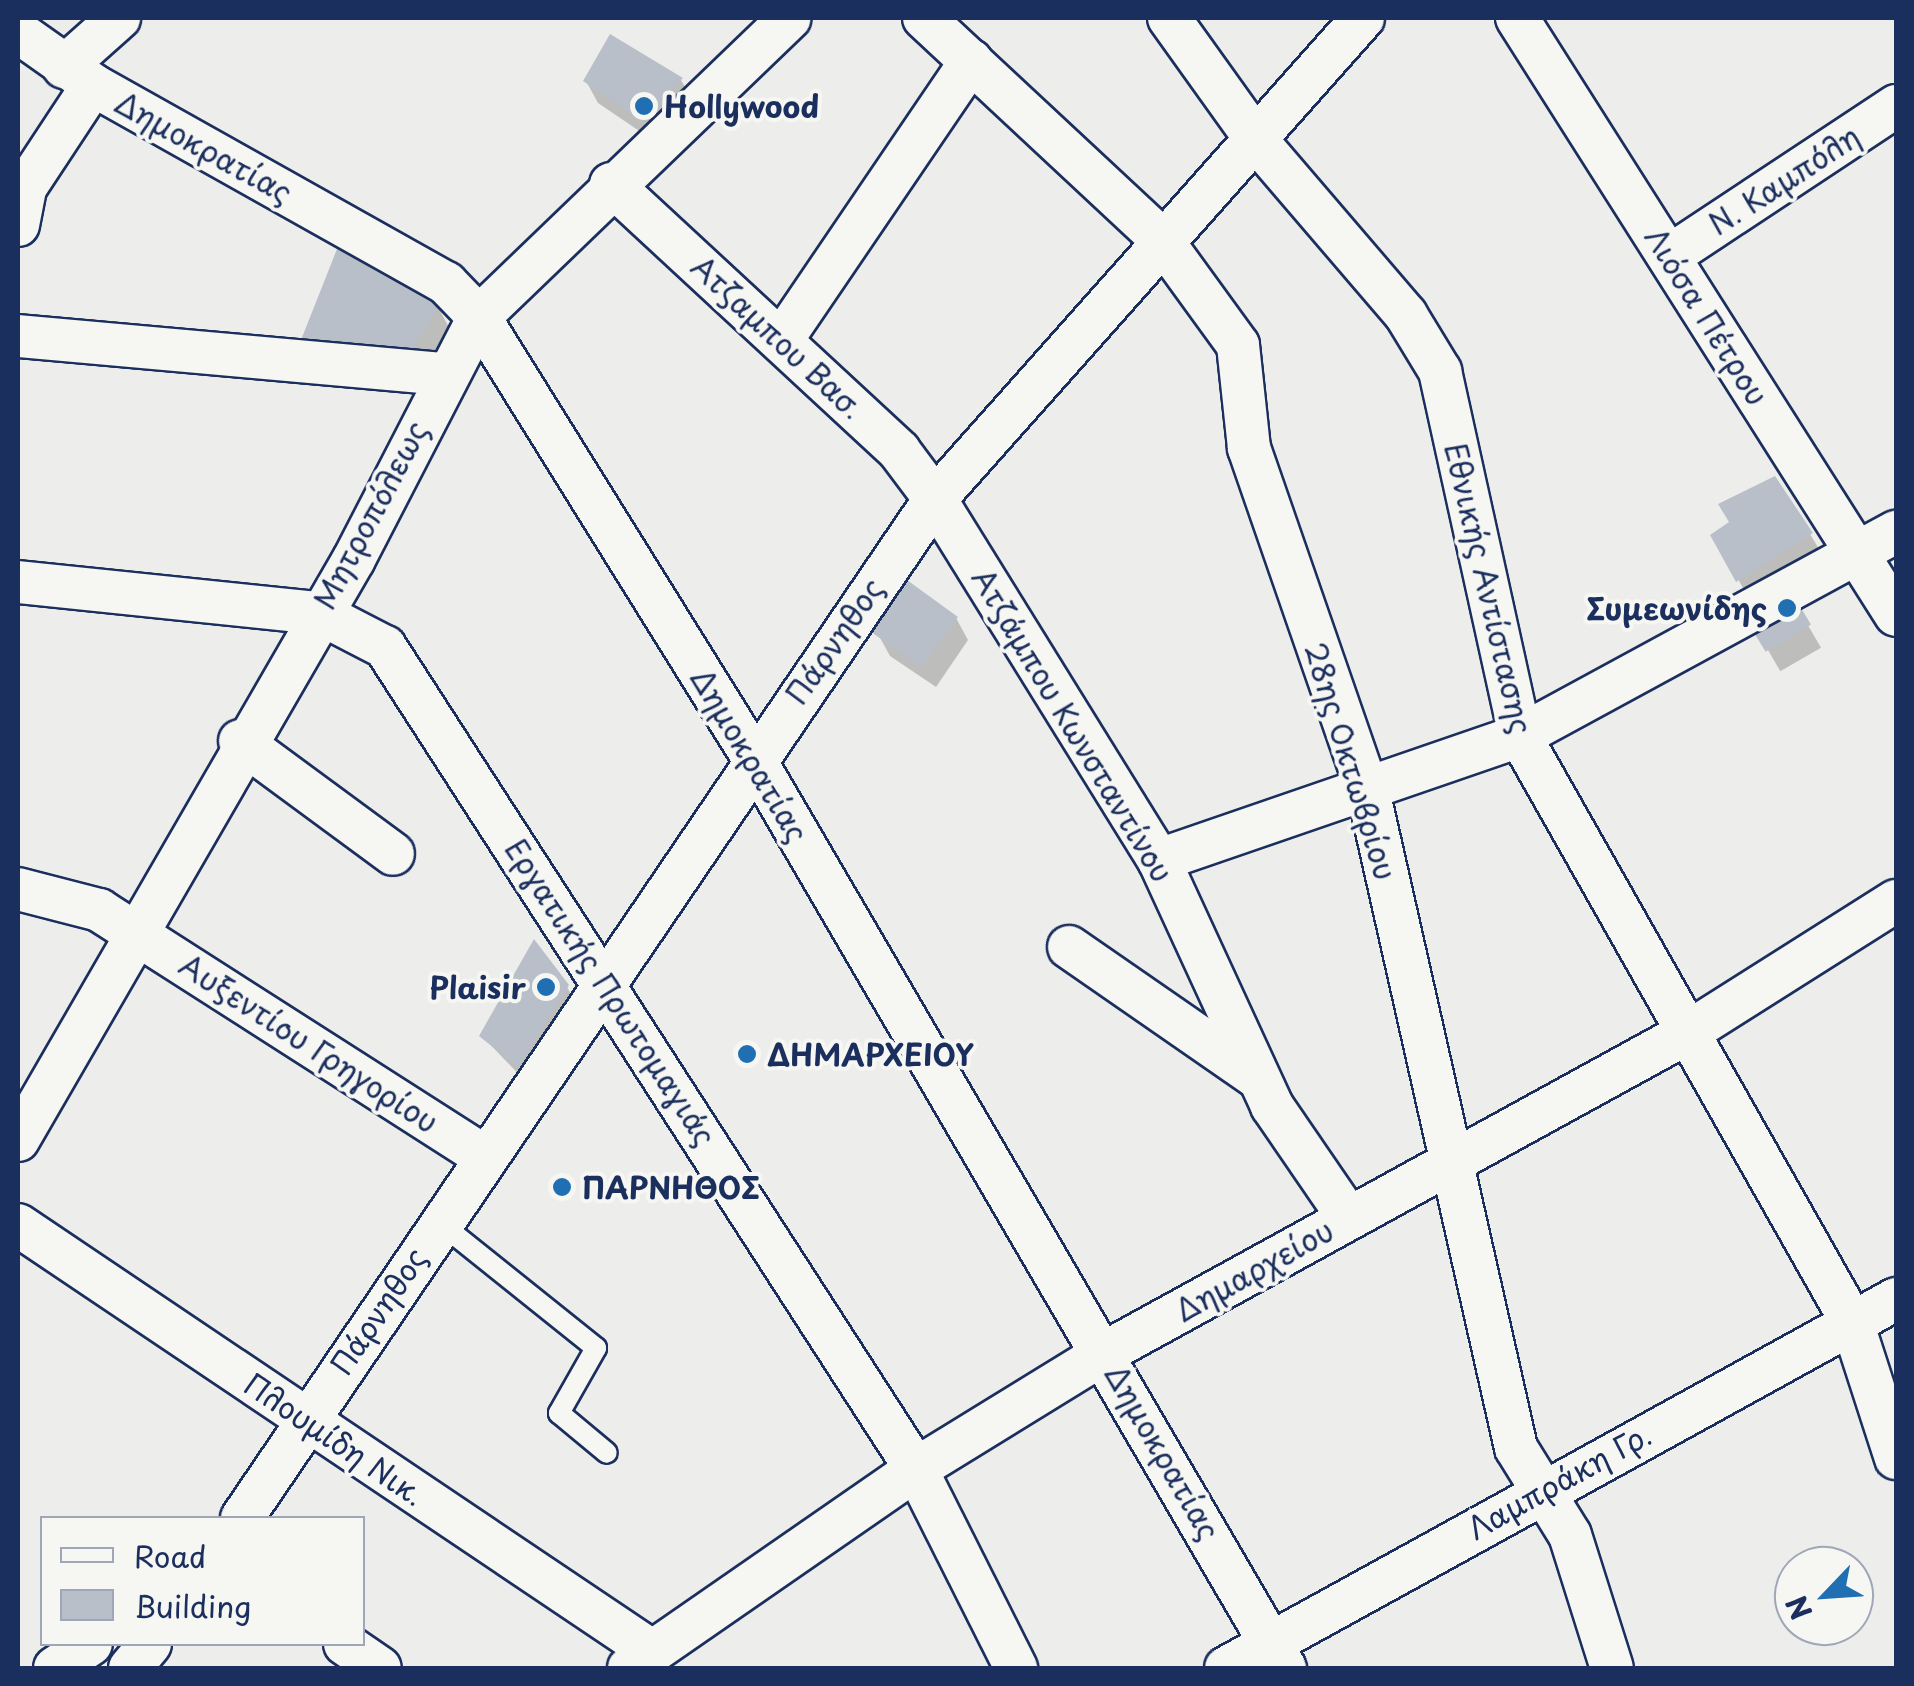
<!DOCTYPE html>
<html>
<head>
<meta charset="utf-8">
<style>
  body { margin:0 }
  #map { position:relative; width:1914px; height:1686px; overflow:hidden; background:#edeeec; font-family:"Playpen Sans",sans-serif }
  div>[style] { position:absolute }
  .shadow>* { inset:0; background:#0003; transform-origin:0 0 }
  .building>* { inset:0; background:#b9bfc8; transform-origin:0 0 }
  .roads { filter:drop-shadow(2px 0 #1b2f5e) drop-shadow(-2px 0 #1b2f5e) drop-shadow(0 2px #1b2f5e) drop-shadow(0 -2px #1b2f5e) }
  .lane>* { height:20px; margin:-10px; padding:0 10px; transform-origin:10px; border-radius:10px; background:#f6f6f2 }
  .street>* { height:42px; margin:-21px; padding:0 21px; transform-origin:21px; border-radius:21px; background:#f6f6f2 }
  .dots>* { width:28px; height:28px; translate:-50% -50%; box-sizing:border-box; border:5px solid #f6f6f2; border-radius:50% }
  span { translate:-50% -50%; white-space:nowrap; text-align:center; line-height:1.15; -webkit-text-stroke:8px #f6f6f2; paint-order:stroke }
  .poi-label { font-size:30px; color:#1b2f5e; font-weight:700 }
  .left { translate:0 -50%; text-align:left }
  .right { translate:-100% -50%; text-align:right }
  .street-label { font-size:30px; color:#1b2f5e }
  .frame { position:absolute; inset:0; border:20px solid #1b2f5e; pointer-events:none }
  .legend { position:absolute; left:40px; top:1516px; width:325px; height:130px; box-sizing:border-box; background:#f6f6f2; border:2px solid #9ea6b7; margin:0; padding:12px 18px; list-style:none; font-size:30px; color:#1b2f5e }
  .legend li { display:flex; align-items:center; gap:20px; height:50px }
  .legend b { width:50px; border:2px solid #9ea6b7 }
  .north { position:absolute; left:1774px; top:1546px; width:100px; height:100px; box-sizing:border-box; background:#f6f6f2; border:2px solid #9ea6b7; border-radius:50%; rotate:245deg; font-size:28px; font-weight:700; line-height:40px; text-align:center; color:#1b2f5e }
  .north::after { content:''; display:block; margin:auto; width:35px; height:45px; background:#1f6fb2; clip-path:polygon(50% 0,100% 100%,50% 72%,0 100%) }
</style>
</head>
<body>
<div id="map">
  <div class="shadow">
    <div style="clip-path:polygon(611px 37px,681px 80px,693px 101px,654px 141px,598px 103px,586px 81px)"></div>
    <div style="clip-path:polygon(338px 252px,439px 309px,457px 342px,423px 391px)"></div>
    <div style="clip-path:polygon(1810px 534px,1829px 566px,1757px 613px,1714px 536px)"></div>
    <div style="left:1794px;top:601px;width:54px;height:47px;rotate:60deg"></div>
    <div style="clip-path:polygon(956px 618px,968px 640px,936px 687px,890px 656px,878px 634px)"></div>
    <div style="clip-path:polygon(567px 987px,579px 1009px,531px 1087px,482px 1036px)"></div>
  </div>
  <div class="building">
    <div style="clip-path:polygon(610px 34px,683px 78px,641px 121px,583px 81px)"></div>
    <div style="clip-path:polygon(337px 249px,440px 307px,405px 360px,301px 340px)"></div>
    <div style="clip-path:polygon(1775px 476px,1813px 533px,1736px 582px,1710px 535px,1729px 522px,1718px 504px)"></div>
    <div style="left:907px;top:580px;width:63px;height:63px;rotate:36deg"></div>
    <div style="left:1795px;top:598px;width:31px;height:53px;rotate:59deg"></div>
    <div style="clip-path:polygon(534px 939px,569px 985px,518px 1067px,479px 1036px)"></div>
  </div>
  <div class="roads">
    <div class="lane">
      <div style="left:440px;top:1223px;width:200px;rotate:38.7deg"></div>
      <div style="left:596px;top:1348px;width:75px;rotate:119.6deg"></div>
      <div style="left:559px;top:1413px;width:62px;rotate:39.8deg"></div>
    </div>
    <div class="street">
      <div style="left:924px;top:18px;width:324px;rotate:43deg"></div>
      <div style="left:1161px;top:239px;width:131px;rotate:54deg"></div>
      <div style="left:1238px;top:345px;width:104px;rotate:83.9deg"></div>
      <div style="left:1249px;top:448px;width:367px;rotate:70.9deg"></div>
      <div style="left:1369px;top:795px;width:669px;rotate:77.31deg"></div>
      <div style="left:1516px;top:1448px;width:102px;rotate:58.2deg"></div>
      <div style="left:1570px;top:1535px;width:139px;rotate:72.5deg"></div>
      <div style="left:1169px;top:18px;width:151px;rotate:54.4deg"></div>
      <div style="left:1257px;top:141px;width:229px;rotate:49.4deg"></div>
      <div style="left:1406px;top:315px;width:66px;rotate:58.7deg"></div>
      <div style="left:1440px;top:371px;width:374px;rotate:77.6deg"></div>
      <div style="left:1520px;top:736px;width:674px;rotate:60.47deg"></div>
      <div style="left:1852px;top:1322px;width:143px;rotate:72.1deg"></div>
      <div style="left:1517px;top:18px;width:707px;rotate:57.59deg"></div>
      <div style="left:18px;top:32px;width:92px;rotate:35.2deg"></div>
      <div style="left:93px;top:85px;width:405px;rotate:29.3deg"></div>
      <div style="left:446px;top:283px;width:47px;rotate:45.9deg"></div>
      <div style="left:479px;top:317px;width:518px;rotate:58.09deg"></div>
      <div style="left:753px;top:757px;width:1055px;rotate:59.72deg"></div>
      <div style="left:64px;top:67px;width:74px;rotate:-41.7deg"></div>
      <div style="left:611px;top:184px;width:393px;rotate:42.8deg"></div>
      <div style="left:899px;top:451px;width:60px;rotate:53.1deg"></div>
      <div style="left:935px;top:499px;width:425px;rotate:58.2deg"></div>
      <div style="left:1159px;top:860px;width:271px;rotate:65.3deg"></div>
      <div style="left:1272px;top:1106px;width:135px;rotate:55.6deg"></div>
      <div style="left:18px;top:225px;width:38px;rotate:-79deg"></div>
      <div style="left:25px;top:188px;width:123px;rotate:-56.6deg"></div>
      <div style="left:1671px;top:255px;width:270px;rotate:-33.5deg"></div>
      <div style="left:18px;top:336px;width:427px;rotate:5.1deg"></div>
      <div style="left:783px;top:338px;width:335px;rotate:-55.8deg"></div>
      <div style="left:18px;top:582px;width:303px;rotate:5.9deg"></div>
      <div style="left:319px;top:613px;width:74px;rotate:27.3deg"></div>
      <div style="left:385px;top:647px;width:979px;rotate:57.14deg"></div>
      <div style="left:916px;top:1469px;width:223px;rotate:63.3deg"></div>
      <div style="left:240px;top:741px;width:190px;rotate:36.4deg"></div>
      <div style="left:1159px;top:860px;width:382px;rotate:-19deg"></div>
      <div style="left:1520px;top:736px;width:428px;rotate:-28.5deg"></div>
      <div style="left:18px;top:889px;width:84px;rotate:14.5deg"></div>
      <div style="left:99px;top:910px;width:457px;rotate:32.6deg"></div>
      <div style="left:1069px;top:947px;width:230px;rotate:34.7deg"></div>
      <div style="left:18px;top:1140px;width:671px;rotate:-59.96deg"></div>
      <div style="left:354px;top:559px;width:272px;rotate:-62.7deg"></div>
      <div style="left:479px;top:317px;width:431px;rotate:-43.9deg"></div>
      <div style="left:18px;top:1225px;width:765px;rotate:33.92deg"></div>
      <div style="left:242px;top:1518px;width:1232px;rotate:-55.78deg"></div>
      <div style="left:935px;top:499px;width:644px;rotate:-48.34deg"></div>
      <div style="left:345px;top:1644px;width:42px;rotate:34.4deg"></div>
      <div style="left:55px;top:1668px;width:43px;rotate:-33.7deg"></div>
      <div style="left:130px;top:1668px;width:31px;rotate:-50deg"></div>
      <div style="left:629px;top:1668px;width:349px;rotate:-34.7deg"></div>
      <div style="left:916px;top:1469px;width:223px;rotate:-31.6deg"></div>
      <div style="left:1106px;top:1352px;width:663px;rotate:-28.77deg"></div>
      <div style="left:1687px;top:1033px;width:247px;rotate:-32.3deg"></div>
      <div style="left:1226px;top:1668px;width:765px;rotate:-28.84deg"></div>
    </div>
  </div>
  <div class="dots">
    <div style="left:644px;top:106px;background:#1f6fb2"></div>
    <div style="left:1787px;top:608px;background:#1f6fb2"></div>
    <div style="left:546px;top:987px;background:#1f6fb2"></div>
    <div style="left:747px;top:1054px;background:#1f6fb2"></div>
    <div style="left:562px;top:1187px;background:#1f6fb2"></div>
  </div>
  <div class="poi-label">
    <span class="left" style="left:664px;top:106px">Hollywood</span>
    <span class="right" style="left:1767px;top:608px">Συμεωνίδης</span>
    <span class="right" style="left:526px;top:987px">Plaisir</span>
    <span class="left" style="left:767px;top:1054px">ΔΗΜΑΡΧΕΙΟΥ</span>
    <span class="left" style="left:582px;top:1187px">ΠΑΡΝΗΘΟΣ</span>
  </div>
  <div class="street-label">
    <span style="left:204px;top:147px;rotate:29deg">Δημοκρατίας</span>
    <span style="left:1784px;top:180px;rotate:-33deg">Ν. Καμπόλη</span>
    <span style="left:1707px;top:316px;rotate:58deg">Λιόσα Πέτρου</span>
    <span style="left:778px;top:337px;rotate:43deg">Ατζαμπου Βασ.</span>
    <span style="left:370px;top:515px;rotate:-62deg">Μητροπόλεως</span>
    <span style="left:1489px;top:588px;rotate:77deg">Εθνικής Αντίστασης</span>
    <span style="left:834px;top:641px;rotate:-55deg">Πάρνηθος</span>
    <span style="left:1073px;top:725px;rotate:59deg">Ατζάμπου Κωνσταντίνου</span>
    <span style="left:750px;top:755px;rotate:59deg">Δημοκρατίας</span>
    <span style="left:1351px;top:761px;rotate:73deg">28ης Οκτωβρίου</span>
    <span style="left:611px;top:992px;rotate:57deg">Εργατικής Πρωτομαγιάς</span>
    <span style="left:309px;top:1043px;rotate:33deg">Αυξεντίου Γρηγορίου</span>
    <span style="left:1254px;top:1270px;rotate:-29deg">Δημαρχείου</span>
    <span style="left:378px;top:1311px;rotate:-56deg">Πάρνηθος</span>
    <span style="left:335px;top:1439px;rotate:34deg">Πλουμίδη Νικ.</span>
    <span style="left:1163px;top:1452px;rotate:60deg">Δημοκρατίας</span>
    <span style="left:1559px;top:1481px;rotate:-29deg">Λαμπράκη Γρ.</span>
  </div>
  <div class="frame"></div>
  <ul class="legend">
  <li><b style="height:12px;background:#f6f6f2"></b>Road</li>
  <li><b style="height:28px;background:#b9bfc8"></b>Building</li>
  </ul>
  <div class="north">N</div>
</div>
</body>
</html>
